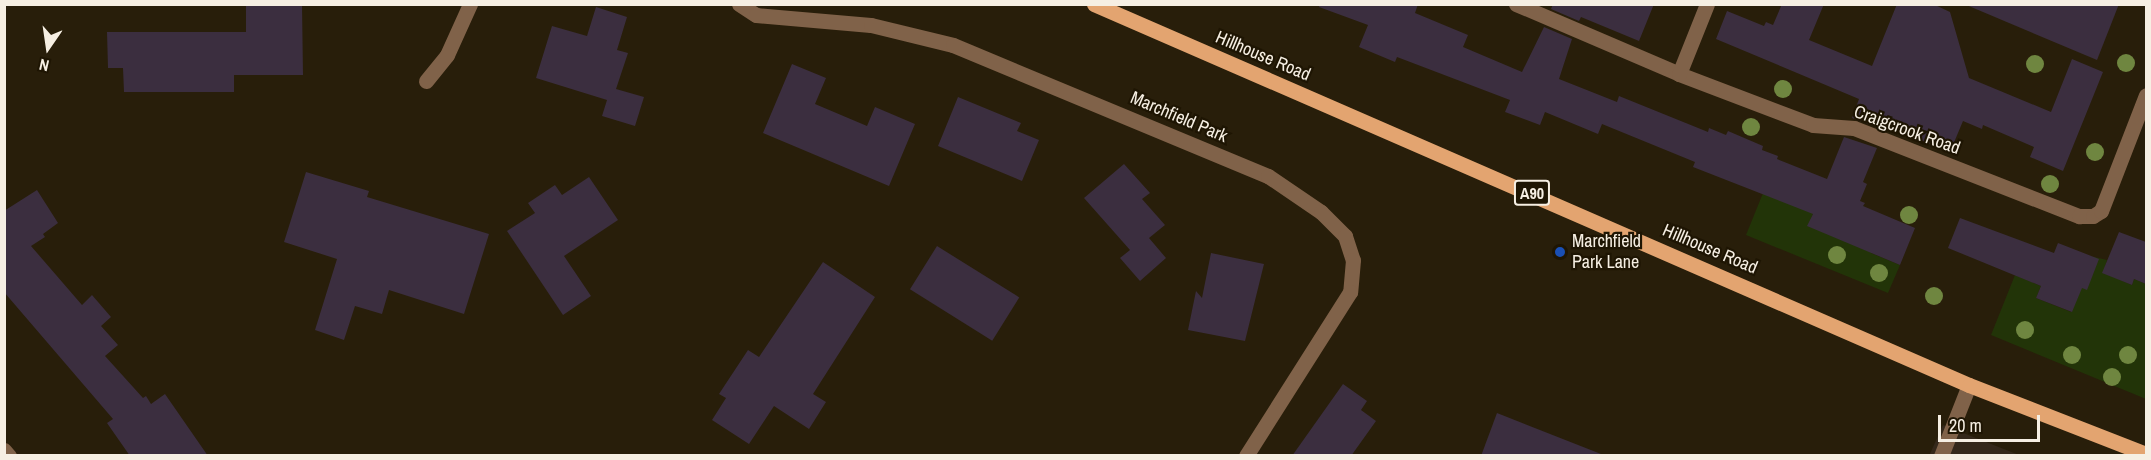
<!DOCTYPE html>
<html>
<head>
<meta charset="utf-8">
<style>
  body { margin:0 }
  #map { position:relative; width:2151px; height:460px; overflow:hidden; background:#281e0a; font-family:"Archivo Narrow",sans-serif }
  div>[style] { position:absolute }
  .commercial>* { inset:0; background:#34281a }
  .green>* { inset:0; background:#223408 }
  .building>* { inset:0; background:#3b2e3f; transform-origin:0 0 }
  .minor>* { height:15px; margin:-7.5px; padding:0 7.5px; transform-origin:7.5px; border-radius:7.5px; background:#806249 }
  .tertiary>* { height:15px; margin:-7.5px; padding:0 7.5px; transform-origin:7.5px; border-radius:7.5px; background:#806249 }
  .primary>* { height:15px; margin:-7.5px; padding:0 7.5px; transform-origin:7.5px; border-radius:7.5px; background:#e3a470 }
  .trees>* { width:18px; height:18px; margin:-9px; border-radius:50%; background:#6f8640 }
  .dots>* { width:16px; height:16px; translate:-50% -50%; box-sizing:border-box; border:3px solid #1e1503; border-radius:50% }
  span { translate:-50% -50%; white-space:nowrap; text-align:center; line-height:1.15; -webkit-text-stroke:4.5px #1e1503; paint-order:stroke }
  .shield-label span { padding:2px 4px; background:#1e1503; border:2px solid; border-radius:4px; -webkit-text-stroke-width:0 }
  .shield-label { font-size:16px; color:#f6efe3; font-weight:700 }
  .street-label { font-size:18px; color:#f6efe3 }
  .poi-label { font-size:18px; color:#f6efe3 }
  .left { translate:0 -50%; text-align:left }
  .frame { position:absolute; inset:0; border:6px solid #f6efe3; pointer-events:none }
  .north { position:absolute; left:18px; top:18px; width:60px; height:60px; -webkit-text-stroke:4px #1e1503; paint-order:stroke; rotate:193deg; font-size:16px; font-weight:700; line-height:24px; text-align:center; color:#f6efe3 }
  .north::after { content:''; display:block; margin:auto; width:21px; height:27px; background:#f6efe3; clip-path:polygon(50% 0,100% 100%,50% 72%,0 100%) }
  .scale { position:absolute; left:1938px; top:415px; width:102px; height:27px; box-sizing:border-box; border:3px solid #f6efe3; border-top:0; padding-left:8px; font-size:18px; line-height:21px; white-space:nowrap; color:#f6efe3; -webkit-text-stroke:4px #1e1503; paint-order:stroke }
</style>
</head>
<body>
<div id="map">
  <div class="commercial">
    <div style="clip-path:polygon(1943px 425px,2019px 455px,1929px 456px)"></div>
  </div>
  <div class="green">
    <div style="clip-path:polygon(1763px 193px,1814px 211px,1808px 226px,1882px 226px,1871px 253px,1900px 265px,1888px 293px,1746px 235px)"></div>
    <div style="clip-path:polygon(2094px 257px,2107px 260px,2105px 267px,2120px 280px,2132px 285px,2134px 279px,2146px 284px,2146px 399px,1991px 335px,2015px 275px,2041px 286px,2036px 298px,2071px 312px)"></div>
  </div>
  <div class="building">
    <div style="clip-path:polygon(246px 4px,302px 4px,303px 75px,234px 75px,234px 92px,124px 92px,123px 68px,108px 68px,107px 32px,246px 32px)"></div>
    <div style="clip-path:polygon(1320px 4px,1418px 4px,1415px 13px,1468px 35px,1463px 47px,1522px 72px,1544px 27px,1572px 39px,1559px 79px,1617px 102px,1619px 96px,1708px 132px,1709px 128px,1726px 135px,1728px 131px,1763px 146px,1762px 150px,1778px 156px,1777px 159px,1827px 179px,1844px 137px,1877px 148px,1863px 182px,1867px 184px,1860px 201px,1865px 203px,1863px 206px,1915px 228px,1900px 265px,1807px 226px,1813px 214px,1693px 167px,1695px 162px,1602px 124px,1598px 134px,1545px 112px,1540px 125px,1505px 112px,1510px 100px,1397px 57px,1395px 62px,1359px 47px,1368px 25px,1319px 7px)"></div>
    <div style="clip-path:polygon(1553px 4px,1654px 4px,1639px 41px,1581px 17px,1579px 21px,1551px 9px)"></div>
    <div style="clip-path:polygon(1782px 4px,1824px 4px,1809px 40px,1872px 66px,1897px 4px,1933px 4px,1950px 12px,1969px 78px,2051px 112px,2072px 59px,2103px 72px,2063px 171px,2030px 157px,2034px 147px,1983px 125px,1982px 129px,1963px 121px,1950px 152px,1886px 126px,1885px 130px,1852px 118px,1859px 99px,1716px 39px,1727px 11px,1764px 26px,1766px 22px,1773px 25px)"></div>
    <div style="clip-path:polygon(1964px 4px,2119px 4px,2097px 60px)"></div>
    <div style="clip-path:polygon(596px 7px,627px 17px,617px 50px,628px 53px,616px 89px,644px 97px,635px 126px,602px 116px,607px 100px,536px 78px,552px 26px,587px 36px)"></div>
    <div style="clip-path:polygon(792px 64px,826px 78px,815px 104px,867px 126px,875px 107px,915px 124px,889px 186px,763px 133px)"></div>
    <div style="clip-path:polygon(958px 97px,1021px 123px,1017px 131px,1039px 140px,1022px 181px,938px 146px)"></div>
    <div style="clip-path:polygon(1124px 164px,1150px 193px,1142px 199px,1165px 225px,1149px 238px,1166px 258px,1140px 281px,1120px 258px,1130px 250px,1084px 198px)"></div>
    <div style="clip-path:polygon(306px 172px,369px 191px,367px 197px,489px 234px,464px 314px,389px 290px,382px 314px,355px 306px,344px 340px,315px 330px,337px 259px,284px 242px)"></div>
    <div style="clip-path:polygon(589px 177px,618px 220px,564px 256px,591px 296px,563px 315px,507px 231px,535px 213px,528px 203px,555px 185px,562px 195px)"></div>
    <div style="clip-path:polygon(37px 190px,58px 223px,43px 234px,45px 237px,31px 246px,82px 305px,92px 295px,111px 317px,101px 326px,118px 345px,105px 356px,143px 398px,146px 396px,151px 404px,165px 394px,208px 456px,130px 456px,107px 423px,113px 419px,4px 292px,4px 211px)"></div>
    <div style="clip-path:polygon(1960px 218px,2054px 253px,2058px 243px,2099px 259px,2087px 290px,2082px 288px,2072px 312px,2036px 298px,2041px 286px,1948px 248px)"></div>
    <div style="clip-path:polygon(2119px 232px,2146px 242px,2146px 284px,2134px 279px,2132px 285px,2102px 273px)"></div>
    <div style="left:937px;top:246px;width:97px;height:51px;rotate:32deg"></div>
    <div style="clip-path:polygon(1211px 253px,1264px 264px,1245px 341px,1188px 330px,1196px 291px,1202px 298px)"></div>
    <div style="clip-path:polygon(823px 262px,875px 297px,813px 394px,826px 402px,809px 429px,774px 406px,749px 444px,712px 420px,726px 398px,719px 394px,748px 350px,759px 357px)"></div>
    <div style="clip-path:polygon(1343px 384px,1367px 401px,1361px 410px,1376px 421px,1351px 456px,1292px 456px)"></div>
    <div style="clip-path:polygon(1497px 413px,1601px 454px,1601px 456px,1481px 456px)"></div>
  </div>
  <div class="minor">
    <div style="left:739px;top:4px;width:20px;rotate:33deg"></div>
    <div style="left:756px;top:15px;width:115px;rotate:5deg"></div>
    <div style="left:871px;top:25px;width:84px;rotate:13.7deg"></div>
    <div style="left:953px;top:45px;width:341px;rotate:22.6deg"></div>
    <div style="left:1268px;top:176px;width:64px;rotate:34.2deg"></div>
    <div style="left:1321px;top:212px;width:34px;rotate:45deg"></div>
    <div style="left:1345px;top:236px;width:25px;rotate:72deg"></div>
    <div style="left:1353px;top:260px;width:32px;rotate:95deg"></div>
    <div style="left:1350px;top:292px;width:194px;rotate:122.4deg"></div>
    <div style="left:1516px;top:4px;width:177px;rotate:23.2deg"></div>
    <div style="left:1679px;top:74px;width:143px;rotate:20.8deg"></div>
    <div style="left:1813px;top:125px;width:41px;rotate:4.2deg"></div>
    <div style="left:1854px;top:128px;width:242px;rotate:21.4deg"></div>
    <div style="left:2079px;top:216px;width:14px"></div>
    <div style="left:2093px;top:216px;width:9px;rotate:-32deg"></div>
    <div style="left:2101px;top:211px;width:124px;rotate:-68.8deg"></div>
    <div style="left:1679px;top:74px;width:75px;rotate:-68.2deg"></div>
    <div style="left:426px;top:81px;width:33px;rotate:-51deg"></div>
    <div style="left:447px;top:55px;width:56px;rotate:-65.7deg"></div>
    <div style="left:1941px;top:456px;width:76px;rotate:-68.5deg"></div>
  </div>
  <div class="tertiary">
    <div style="left:4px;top:450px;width:8px;rotate:50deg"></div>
  </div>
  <div class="primary">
    <div style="left:1094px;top:4px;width:954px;rotate:23.53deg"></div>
    <div style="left:1969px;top:385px;width:190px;rotate:21.3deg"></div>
  </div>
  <div class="trees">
    <div style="left:2126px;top:63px"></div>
    <div style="left:2035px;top:64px"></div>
    <div style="left:1783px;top:89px"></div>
    <div style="left:1751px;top:127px"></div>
    <div style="left:2095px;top:152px"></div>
    <div style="left:2050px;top:184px"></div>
    <div style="left:1909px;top:215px"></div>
    <div style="left:1837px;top:255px"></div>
    <div style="left:1879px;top:273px"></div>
    <div style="left:1934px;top:296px"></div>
    <div style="left:2025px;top:330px"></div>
    <div style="left:2072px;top:355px"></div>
    <div style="left:2128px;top:355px"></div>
    <div style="left:2112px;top:377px"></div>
  </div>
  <div class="dots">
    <div style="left:1560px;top:252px;background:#1a4fb4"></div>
  </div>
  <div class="shield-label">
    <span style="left:1532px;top:193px">A90</span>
  </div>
  <div class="street-label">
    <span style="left:1263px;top:56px;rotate:23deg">Hillhouse Road</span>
    <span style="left:1179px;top:117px;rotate:23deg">Marchfield Park</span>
    <span style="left:1907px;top:130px;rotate:20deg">Craigcrook Road</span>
    <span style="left:1710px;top:249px;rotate:23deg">Hillhouse Road</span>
  </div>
  <div class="poi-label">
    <span class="left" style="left:1572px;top:252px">Marchfield<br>Park Lane</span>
  </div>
  <div class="frame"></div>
  <div class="north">N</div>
  <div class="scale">20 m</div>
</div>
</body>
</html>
